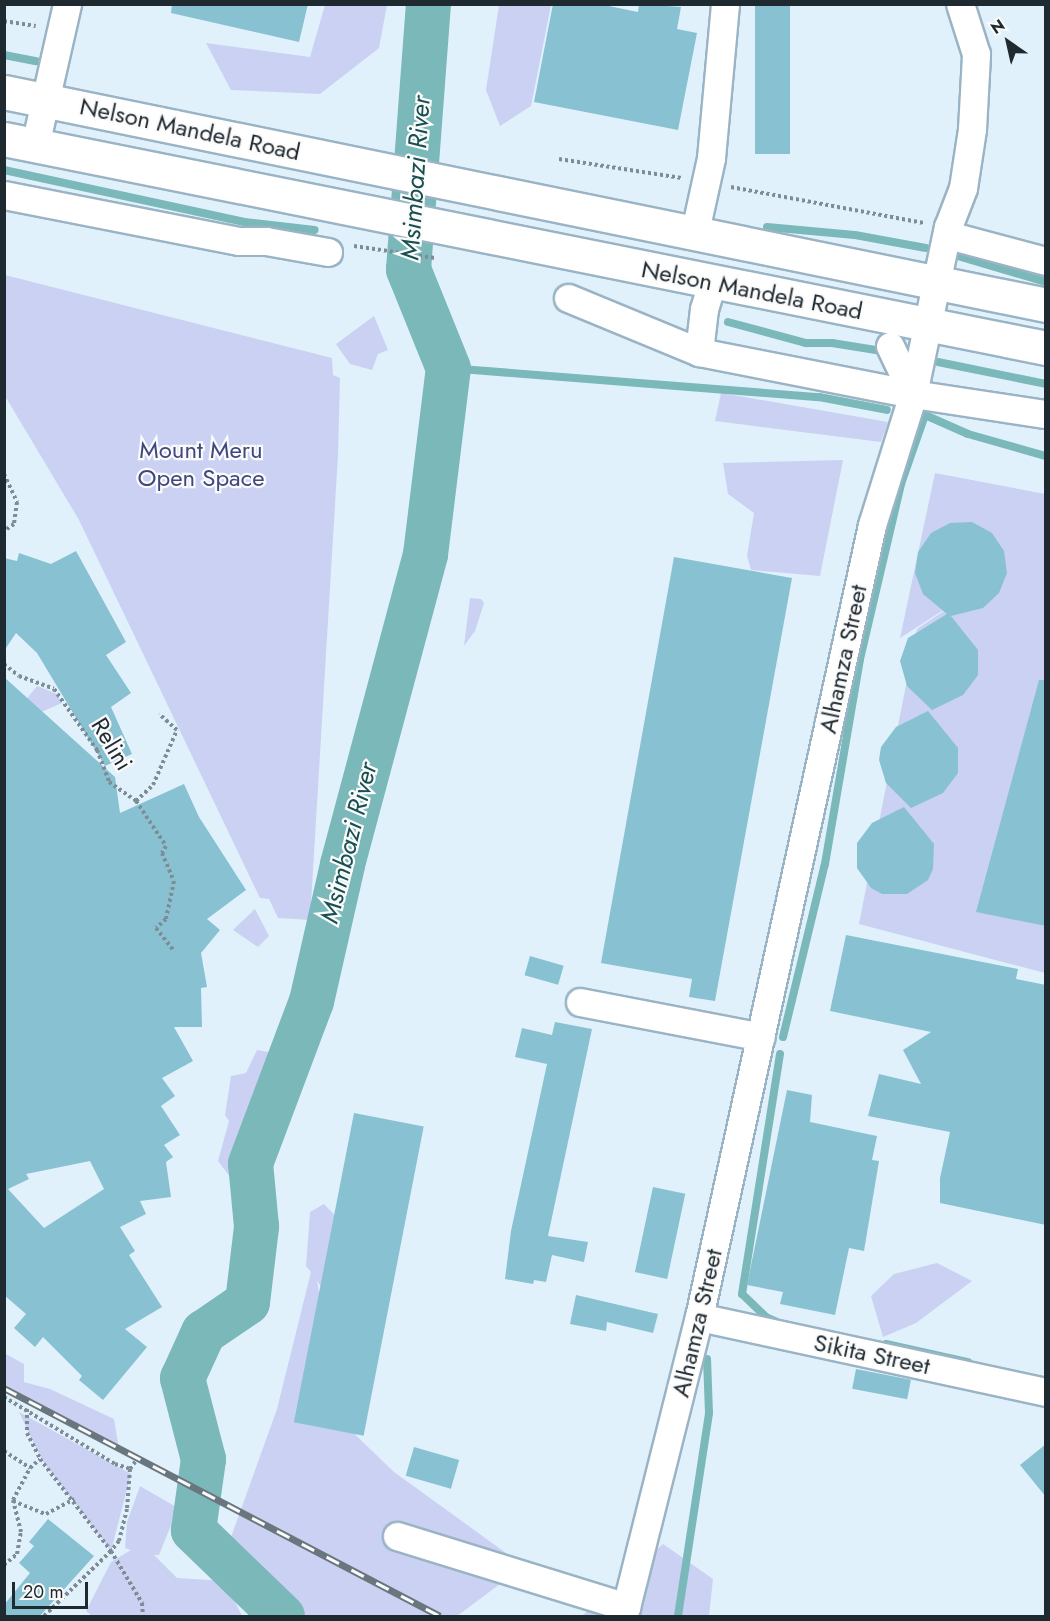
<!DOCTYPE html>
<html>
<head>
<meta charset="utf-8">
<style>
  body { margin:0 }
  #map { position:relative; width:1050px; height:1621px; overflow:hidden; background:#e0f1fc; font-family:Jost,sans-serif }
  div>[style] { position:absolute }
  .green>* { inset:0; background:#cad1f2 }
  .stream>* { height:8px; margin:-4px; padding:0 4px; transform-origin:4px; border-radius:4px; background:#7ab8ba }
  .river>* { height:45px; margin:-22.5px; padding:0 22.5px; transform-origin:22.5px; border-radius:22.5px; background:#7ab8ba }
  .building>* { inset:0; background:#88c1d1; transform-origin:0 0 }
  .path>* { height:4px; margin-top:-2px; transform-origin:0; background:repeating-linear-gradient(90deg,#7e8c95 0 3px,transparent 0 6px) }
  .roads { filter:drop-shadow(2px 0 #9ab4c5) drop-shadow(-2px 0 #9ab4c5) drop-shadow(0 2px #9ab4c5) drop-shadow(0 -2px #9ab4c5) }
  .minor>* { height:27px; margin:-13.5px; padding:0 13.5px; transform-origin:13.5px; border-radius:13.5px; background:#fff }
  .major>* { height:33px; margin:-16.5px; padding:0 16.5px; transform-origin:16.5px; border-radius:16.5px; background:#fff }
  .rail>* { height:7px; margin-top:-3.5px; transform-origin:0; background:repeating-linear-gradient(90deg,#fbfbfb 0 14px,#69767e 0 28px); box-sizing:border-box; border-block:2px solid #69767e }
  span { translate:-50% -50%; white-space:nowrap; text-align:center; line-height:1.15; -webkit-text-stroke:4.5px #fbfbfb; paint-order:stroke }
  .street-label { font-size:24px; color:#1f2930 }
  .park-label { font-size:24px; color:#40477f }
  .water-label { font-size:26px; color:#184f51; font-style:italic }
  .frame { position:absolute; inset:0; border:6px solid #1f2930; pointer-events:none }
  .north { position:absolute; left:978px; top:12px; width:60px; height:60px; -webkit-text-stroke:4px #fbfbfb; paint-order:stroke; rotate:326deg; font-size:16px; font-weight:700; line-height:24px; text-align:center; color:#1f2930 }
  .north::after { content:''; display:block; margin:auto; width:21px; height:27px; background:#1f2930; clip-path:polygon(50% 0,100% 100%,50% 72%,0 100%) }
  .scale { position:absolute; left:12px; top:1582px; width:76px; height:27px; box-sizing:border-box; border:3px solid #1f2930; border-top:0; padding-left:8px; font-size:18px; line-height:21px; white-space:nowrap; color:#1f2930; -webkit-text-stroke:4px #fbfbfb; paint-order:stroke }
</style>
</head>
<body>
<div id="map">
  <div class="green">
    <div style="clip-path:polygon(325px 5px,387px 5px,379px 48px,320px 94px,231px 90px,206px 43px,310px 57px)"></div>
    <div style="clip-path:polygon(499px 5px,551px 5px,531px 106px,500px 126px,486px 90px)"></div>
    <div style="clip-path:polygon(5px 275px,332px 358px,333px 375px,340px 378px,338px 455px,310px 920px,278px 918px,269px 899px,260px 898px,79px 520px,5px 396px)"></div>
    <div style="clip-path:polygon(374px 316px,388px 350px,378px 354px,372px 370px,350px 364px,336px 344px)"></div>
    <div style="clip-path:polygon(721px 393px,888px 422px,881px 442px,715px 421px)"></div>
    <div style="clip-path:polygon(843px 460px,820px 576px,751px 570px,747px 556px,754px 513px,728px 494px,723px 463px)"></div>
    <div style="clip-path:polygon(935px 473px,1045px 494px,1045px 973px,859px 924px,917px 629px,981px 586px,900px 638px)"></div>
    <div style="clip-path:polygon(470px 598px,481px 599px,484px 603px,475px 631px,464px 646px)"></div>
    <div style="clip-path:polygon(37px 686px,57px 694px,62px 703px,39px 713px,25px 701px)"></div>
    <div style="clip-path:polygon(255px 909px,269px 936px,258px 947px,233px 930px)"></div>
    <div style="clip-path:polygon(257px 1050px,274px 1053px,231px 1178px,218px 1161px,229px 1121px,225px 1115px,231px 1076px,246px 1073px)"></div>
    <div style="clip-path:polygon(324px 1204px,345px 1226px,331px 1299px,317px 1281px,340px 1420px,394px 1472px,524px 1566px,457px 1616px,280px 1616px,230px 1540px,277px 1409px,311px 1272px,306px 1266px,310px 1212px)"></div>
    <div style="clip-path:polygon(937px 1263px,972px 1281px,916px 1323px,883px 1337px,871px 1296px,894px 1274px)"></div>
    <div style="clip-path:polygon(4px 1353px,24px 1364px,24px 1382px,50px 1389px,114px 1419px,119px 1449px,116px 1443px,5px 1388px)"></div>
    <div style="clip-path:polygon(19px 1412px,131px 1474px,111px 1551px,42px 1460px)"></div>
    <div style="clip-path:polygon(140px 1486px,178px 1508px,159px 1555px,154px 1555px,177px 1578px,225px 1581px,242px 1616px,92px 1616px,86px 1611px,111px 1562px,131px 1550px,125px 1548px,127px 1522px)"></div>
    <div style="clip-path:polygon(663px 1544px,713px 1579px,709px 1616px,582px 1616px)"></div>
  </div>
  <div class="stream">
    <div style="left:4px;top:55px;width:33px;rotate:11deg"></div>
    <div style="left:4px;top:170px;width:246px;rotate:12.2deg"></div>
    <div style="left:244px;top:222px;width:71px;rotate:6.4deg"></div>
    <div style="left:767px;top:227px;width:88px;rotate:5.2deg"></div>
    <div style="left:855px;top:235px;width:72px;rotate:10.4deg"></div>
    <div style="left:961px;top:257px;width:89px;rotate:16.4deg"></div>
    <div style="left:728px;top:322px;width:81px;rotate:15.1deg"></div>
    <div style="left:806px;top:343px;width:26px"></div>
    <div style="left:832px;top:343px;width:57px;rotate:9.1deg"></div>
    <div style="left:938px;top:362px;width:110px;rotate:11.5deg"></div>
    <div style="left:448px;top:368px;width:372px;rotate:4.5deg"></div>
    <div style="left:819px;top:397px;width:69px;rotate:10.8deg"></div>
    <div style="left:783px;top:1037px;width:178px;rotate:-76.4deg"></div>
    <div style="left:825px;top:864px;width:208px;rotate:-80.3deg"></div>
    <div style="left:860px;top:659px;width:180px;rotate:-76.8deg"></div>
    <div style="left:901px;top:484px;width:73px;rotate:-70.8deg"></div>
    <div style="left:925px;top:415px;width:47px;rotate:23.8deg"></div>
    <div style="left:968px;top:434px;width:81px;rotate:15.8deg"></div>
    <div style="left:777px;top:1322px;width:12px;rotate:-156deg"></div>
    <div style="left:766px;top:1317px;width:33px;rotate:-136deg"></div>
    <div style="left:742px;top:1294px;width:243px;rotate:-81deg"></div>
    <div style="left:886px;top:1344px;width:84px;rotate:12.4deg"></div>
    <div style="left:678px;top:1616px;width:205px;rotate:-81.3deg"></div>
    <div style="left:709px;top:1413px;width:54px;rotate:-92.1deg"></div>
  </div>
  <div class="river">
    <div style="left:282px;top:1616px;width:124px;rotate:-136deg"></div>
    <div style="left:193px;top:1530px;width:72px;rotate:-82deg"></div>
    <div style="left:203px;top:1459px;width:84px;rotate:-104.5deg"></div>
    <div style="left:182px;top:1378px;width:51px;rotate:-65.5deg"></div>
    <div style="left:203px;top:1332px;width:53px;rotate:-34.3deg"></div>
    <div style="left:247px;top:1302px;width:77px;rotate:-83.2deg"></div>
    <div style="left:256px;top:1226px;width:63px;rotate:-95.4deg"></div>
    <div style="left:250px;top:1163px;width:173px;rotate:-69.4deg"></div>
    <div style="left:311px;top:1001px;width:140px;rotate:-77.2deg"></div>
    <div style="left:342px;top:864px;width:321px;rotate:-75deg"></div>
    <div style="left:425px;top:554px;width:187px;rotate:-83deg"></div>
    <div style="left:448px;top:368px;width:107px;rotate:-112deg"></div>
    <div style="left:408px;top:269px;width:266px;rotate:-85.7deg"></div>
  </div>
  <div class="building">
    <div style="clip-path:polygon(172px 4px,308px 4px,299px 42px,171px 13px)"></div>
    <div style="clip-path:polygon(553px 4px,599px 4px,638px 12px,639px 4px,681px 7px,677px 29px,697px 33px,678px 130px,534px 102px)"></div>
    <div style="left:755px;top:4px;width:35px;height:150px"></div>
    <div style="clip-path:polygon(972px 522px,992px 533px,1004px 551px,1007px 573px,999px 593px,983px 608px,951px 616px,978px 650px,978px 675px,963px 695px,932px 710px,907px 686px,900px 661px,908px 638px,947px 614px,923px 594px,915px 573px,918px 552px,931px 533px,950px 523px)"></div>
    <div style="clip-path:polygon(76px 551px,126px 642px,106px 655px,131px 693px,111px 707px,132px 754px,105px 766px,37px 653px,16px 633px,4px 651px,4px 558px,17px 561px,19px 553px,51px 564px)"></div>
    <div style="clip-path:polygon(674px 557px,792px 578px,715px 1001px,689px 997px,692px 979px,601px 963px)"></div>
    <div style="clip-path:polygon(evenodd,4px 677px,115px 777px,120px 813px,184px 784px,199px 817px,246px 890px,207px 919px,220px 930px,201px 953px,207px 987px,201px 988px,202px 1027px,174px 1027px,193px 1061px,162px 1078px,175px 1096px,161px 1106px,180px 1135px,164px 1145px,173px 1157px,166px 1162px,171px 1197px,140px 1201px,146px 1214px,120px 1227px,135px 1251px,129px 1255px,162px 1307px,125px 1329px,147px 1347px,103px 1400px,79px 1380px,82px 1376px,43px 1337px,35px 1347px,14px 1328px,26px 1314px,4px 1295px,4px 677px,90px 1161px,104px 1189px,44px 1228px,8px 1189px,29px 1179px,26px 1174px,90px 1161px)"></div>
    <div style="clip-path:polygon(1039px 680px,1046px 680px,1046px 926px,976px 912px)"></div>
    <div style="clip-path:polygon(928px 711px,958px 748px,958px 773px,943px 793px,911px 808px,886px 783px,879px 760px,881px 747px,896px 727px)"></div>
    <div style="clip-path:polygon(904px 807px,934px 844px,933px 869px,928px 880px,907px 894px,882px 894px,871px 888px,857px 868px,857px 843px,872px 823px)"></div>
    <div style="clip-path:polygon(846px 935px,1018px 969px,1016px 979px,1046px 985px,1046px 1225px,940px 1203px,940px 1178px,950px 1132px,868px 1116px,879px 1074px,921px 1084px,903px 1050px,931px 1032px,830px 1011px)"></div>
    <div style="left:530px;top:956px;width:35px;height:20px;rotate:16deg"></div>
    <div style="clip-path:polygon(555px 1022px,592px 1029px,548px 1236px,588px 1242px,584px 1262px,552px 1255px,546px 1282px,534px 1280px,533px 1284px,505px 1279px,511px 1231px,547px 1064px,515px 1057px,522px 1028px,552px 1035px)"></div>
    <div style="clip-path:polygon(787px 1090px,812px 1095px,810px 1122px,877px 1136px,872px 1160px,879px 1161px,864px 1251px,849px 1248px,835px 1315px,780px 1304px,783px 1292px,747px 1285px)"></div>
    <div style="left:354px;top:1113px;width:71px;height:315px;rotate:11deg"></div>
    <div style="left:653px;top:1187px;width:33px;height:87px;rotate:12deg"></div>
    <div style="clip-path:polygon(576px 1295px,658px 1314px,653px 1333px,607px 1322px,606px 1331px,570px 1324px)"></div>
    <div style="left:856px;top:1369px;width:56px;height:20px;rotate:11deg"></div>
    <div style="clip-path:polygon(1046px 1444px,1046px 1497px,1020px 1465px)"></div>
    <div style="left:414px;top:1447px;width:47px;height:30px;rotate:16deg"></div>
    <div style="clip-path:polygon(48px 1519px,94px 1556px,39px 1617px,4px 1617px,4px 1605px,30px 1573px,19px 1563px,34px 1546px,29px 1542px)"></div>
  </div>
  <div class="path">
    <div style="left:4px;top:21px;width:32px;rotate:9deg"></div>
    <div style="left:559px;top:159px;width:124px;rotate:8.8deg"></div>
    <div style="left:731px;top:187px;width:196px;rotate:10.6deg"></div>
    <div style="left:354px;top:246px;width:82px;rotate:8.4deg"></div>
    <div style="left:4px;top:474px;width:31px;rotate:65deg"></div>
    <div style="left:17px;top:502px;width:22px;rotate:98deg"></div>
    <div style="left:14px;top:524px;width:12px;rotate:145deg"></div>
    <div style="left:4px;top:664px;width:19px;rotate:39deg"></div>
    <div style="left:19px;top:676px;width:37px;rotate:20deg"></div>
    <div style="left:54px;top:689px;width:75px;rotate:54.8deg"></div>
    <div style="left:97px;top:750px;width:34px;rotate:69deg"></div>
    <div style="left:109px;top:782px;width:33px;rotate:35deg"></div>
    <div style="left:136px;top:801px;width:23px;rotate:-43deg"></div>
    <div style="left:153px;top:785px;width:60px;rotate:-66.4deg"></div>
    <div style="left:177px;top:730px;width:24px;rotate:-138deg"></div>
    <div style="left:136px;top:801px;width:54px;rotate:56.3deg"></div>
    <div style="left:166px;top:846px;width:8px;rotate:120deg"></div>
    <div style="left:162px;top:853px;width:30px;rotate:67deg"></div>
    <div style="left:174px;top:881px;width:39px;rotate:102deg"></div>
    <div style="left:166px;top:919px;width:13px;rotate:138deg"></div>
    <div style="left:156px;top:928px;width:29px;rotate:52deg"></div>
    <div style="left:4px;top:1397px;width:130px;rotate:31.1deg"></div>
    <div style="left:115px;top:1464px;width:16px;rotate:18deg"></div>
    <div style="left:130px;top:1469px;width:14px;rotate:-54deg"></div>
    <div style="left:27px;top:1409px;width:24px;rotate:90deg"></div>
    <div style="left:27px;top:1433px;width:29px;rotate:63deg"></div>
    <div style="left:40px;top:1459px;width:116px;rotate:52.3deg"></div>
    <div style="left:111px;top:1551px;width:93px;rotate:135.9deg"></div>
    <div style="left:4px;top:1451px;width:31px;rotate:33deg"></div>
    <div style="left:130px;top:1469px;width:40px;rotate:94.3deg"></div>
    <div style="left:127px;top:1509px;width:33px;rotate:104deg"></div>
    <div style="left:119px;top:1541px;width:13px;rotate:129deg"></div>
    <div style="left:111px;top:1551px;width:61px;rotate:59.2deg"></div>
    <div style="left:142px;top:1603px;width:13px;rotate:86deg"></div>
    <div style="left:13px;top:1501px;width:35px;rotate:22deg"></div>
    <div style="left:46px;top:1514px;width:32px;rotate:-28deg"></div>
    <div style="left:4px;top:1565px;width:17px;rotate:-40deg"></div>
    <div style="left:17px;top:1554px;width:22px;rotate:-80deg"></div>
    <div style="left:21px;top:1532px;width:33px;rotate:-104deg"></div>
    <div style="left:13px;top:1500px;width:36px;rotate:-62deg"></div>
    <div style="left:30px;top:1468px;width:13px;rotate:-42deg"></div>
  </div>
  <div class="roads">
    <div class="minor">
      <div style="left:35px;top:145px;width:145px;rotate:-77.2deg"></div>
      <div style="left:4px;top:195px;width:239px;rotate:11.1deg"></div>
      <div style="left:239px;top:241px;width:27px"></div>
      <div style="left:266px;top:241px;width:63px;rotate:10.1deg"></div>
      <div style="left:695px;top:231px;width:75px;rotate:-77.6deg"></div>
      <div style="left:711px;top:158px;width:155px;rotate:-84.8deg"></div>
      <div style="left:948px;top:235px;width:101px;rotate:14.9deg"></div>
      <div style="left:568px;top:298px;width:142px;rotate:22.4deg"></div>
      <div style="left:699px;top:352px;width:218px;rotate:11.1deg"></div>
      <div style="left:913px;top:394px;width:134px;rotate:8.6deg"></div>
      <div style="left:890px;top:346px;width:53px;rotate:64.4deg"></div>
      <div style="left:699px;top:352px;width:43px;rotate:-83.4deg"></div>
      <div style="left:704px;top:309px;width:28px;rotate:-73deg"></div>
      <div style="left:580px;top:1002px;width:184px;rotate:10.9deg"></div>
      <div style="left:699px;top:1317px;width:355px;rotate:12.2deg"></div>
      <div style="left:397px;top:1536px;width:240px;rotate:17.2deg"></div>
      <div style="left:626px;top:1607px;width:299px;rotate:-75.9deg"></div>
      <div style="left:699px;top:1317px;width:811px;rotate:-77.68deg"></div>
      <div style="left:872px;top:525px;width:137px;rotate:-72.6deg"></div>
      <div style="left:913px;top:394px;width:171px;rotate:-78.2deg"></div>
      <div style="left:948px;top:227px;width:42px;rotate:-69deg"></div>
      <div style="left:963px;top:188px;width:60px;rotate:-81.3deg"></div>
      <div style="left:972px;top:129px;width:75px;rotate:-86.9deg"></div>
      <div style="left:976px;top:54px;width:52px;rotate:-107.7deg"></div>
    </div>
    <div class="major">
      <div style="left:4px;top:92px;width:1064px;rotate:11.55deg"></div>
      <div style="left:4px;top:139px;width:1063px;rotate:11.34deg"></div>
    </div>
  </div>
  <div class="rail">
    <div style="left:4px;top:1388px;width:492px;rotate:27.6deg"></div>
  </div>
  <div class="street-label">
    <span style="left:190px;top:129px;rotate:12deg">Nelson Mandela Road</span>
    <span style="left:752px;top:290px;rotate:11deg">Nelson Mandela Road</span>
    <span style="left:843px;top:659px;rotate:-78deg">Alhamza Street</span>
    <span style="left:112px;top:744px;rotate:59deg">Relini</span>
    <span style="left:697px;top:1323px;rotate:-77deg">Alhamza Street</span>
    <span style="left:872px;top:1354px;rotate:12deg">Sikita Street</span>
  </div>
  <div class="park-label">
    <span style="left:201px;top:464px">Mount Meru<br>Open Space</span>
  </div>
  <div class="water-label">
    <span style="left:416px;top:178px;rotate:-86deg">Msimbazi River</span>
    <span style="left:349px;top:843px;rotate:-76deg">Msimbazi River</span>
  </div>
  <div class="frame"></div>
  <div class="north">N</div>
  <div class="scale">20 m</div>
</div>
</body>
</html>
